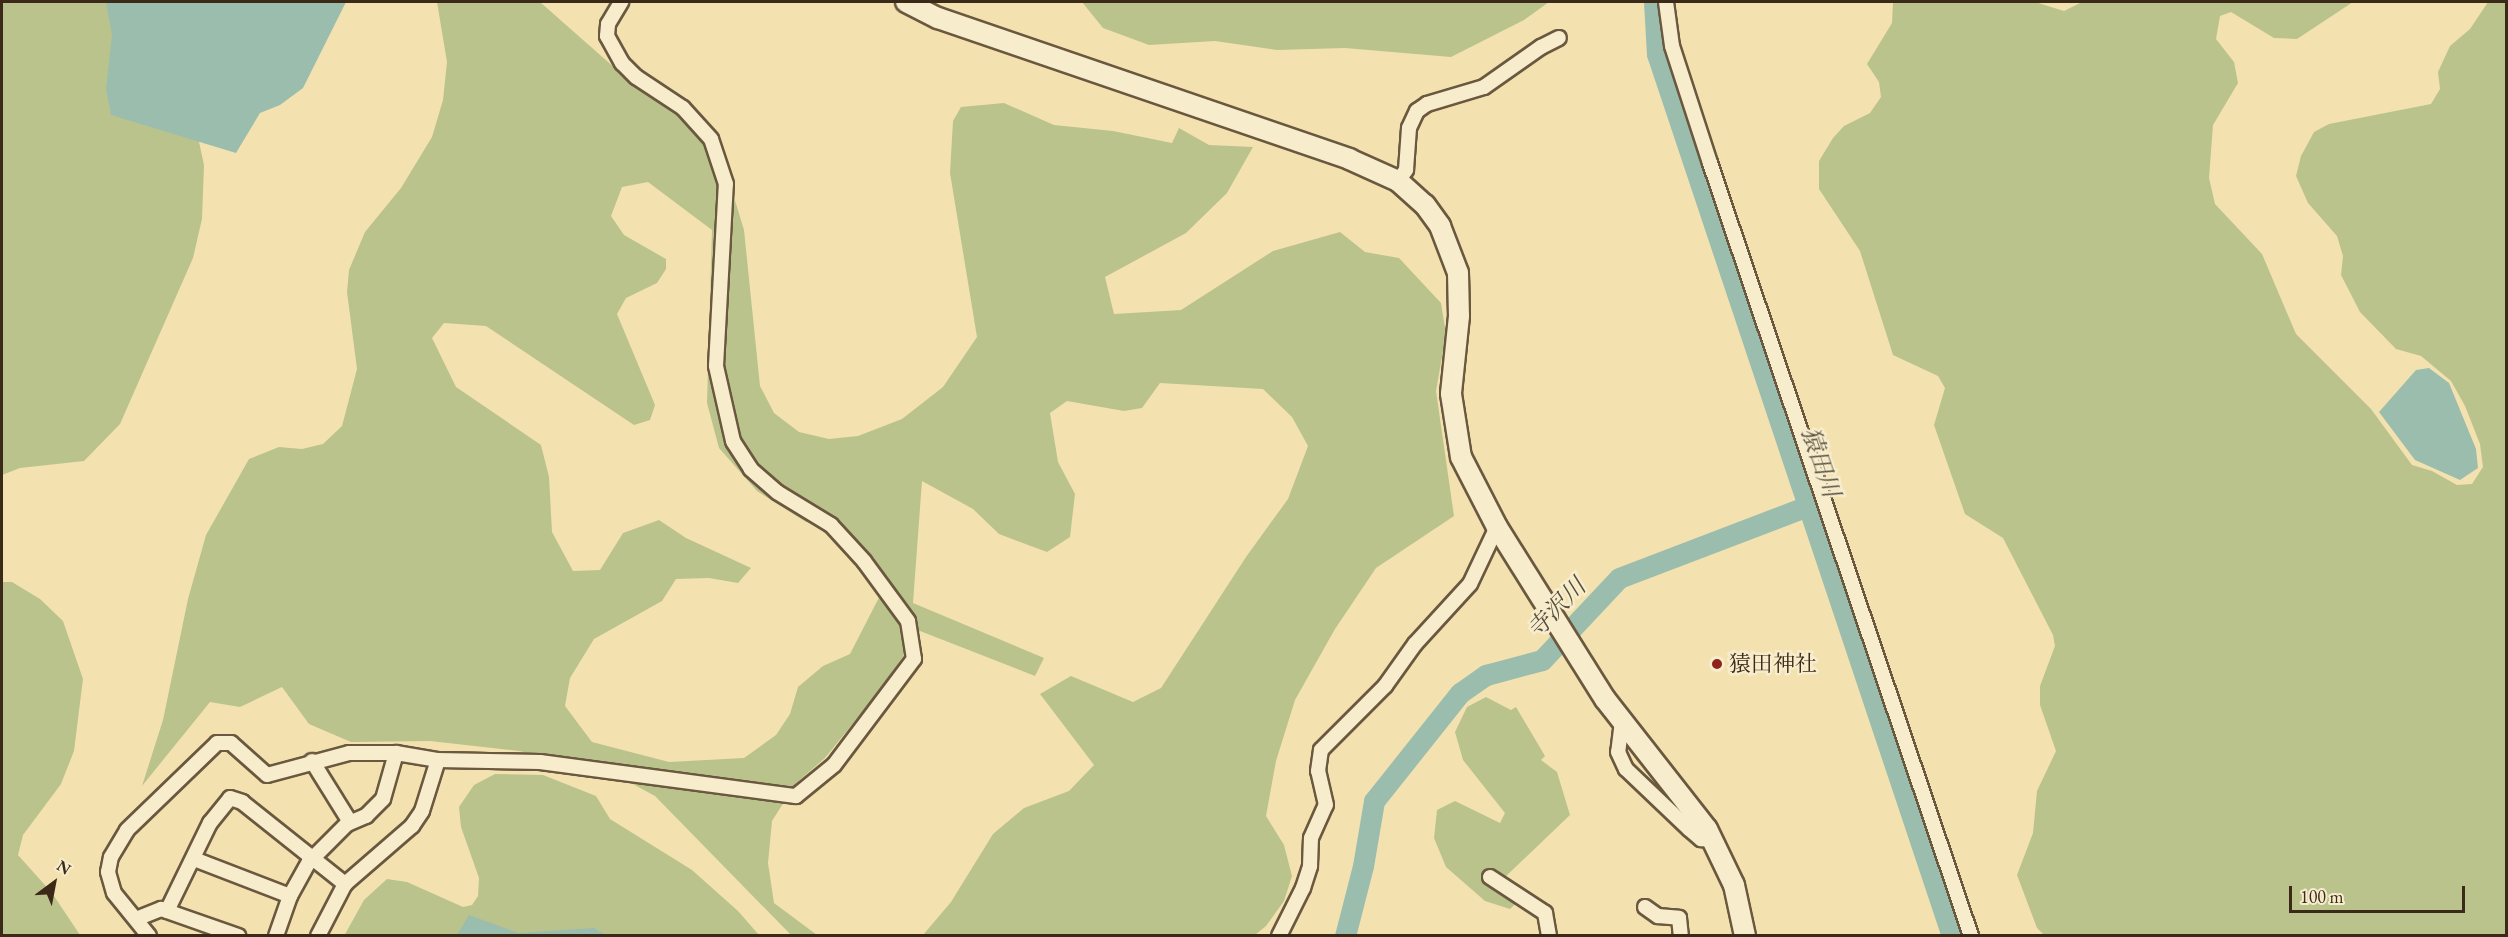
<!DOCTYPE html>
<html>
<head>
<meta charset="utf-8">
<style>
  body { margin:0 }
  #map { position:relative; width:2508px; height:937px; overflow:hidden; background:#f3e2b0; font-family:"EB Garamond","Noto Serif JP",serif }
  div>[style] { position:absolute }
  .green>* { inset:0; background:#bac38c }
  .water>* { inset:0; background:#9bbdad }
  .river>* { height:21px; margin:-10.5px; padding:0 10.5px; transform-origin:10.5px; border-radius:10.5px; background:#9bbdad }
  .roads { filter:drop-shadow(2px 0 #6a583f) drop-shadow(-2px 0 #6a583f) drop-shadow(0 2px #6a583f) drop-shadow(0 -2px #6a583f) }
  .street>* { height:14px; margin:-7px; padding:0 7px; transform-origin:7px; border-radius:7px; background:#f7eccc }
  .secondary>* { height:20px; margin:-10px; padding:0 10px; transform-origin:10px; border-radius:10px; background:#f7eccc }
  .dots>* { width:16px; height:16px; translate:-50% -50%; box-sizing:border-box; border:3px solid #f7eccc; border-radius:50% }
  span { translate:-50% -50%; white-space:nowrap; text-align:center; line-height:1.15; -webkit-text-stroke:5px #f7eccc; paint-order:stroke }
  .poi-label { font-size:22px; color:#3c2a19 }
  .left { translate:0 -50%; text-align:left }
  .water-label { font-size:24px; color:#544f3e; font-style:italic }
  .frame { position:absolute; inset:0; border:3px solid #3c2a19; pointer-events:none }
  .north { position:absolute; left:24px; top:853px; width:60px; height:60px; -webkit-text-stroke:4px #f7eccc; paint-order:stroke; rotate:32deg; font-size:16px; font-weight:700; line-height:24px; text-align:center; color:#3c2a19 }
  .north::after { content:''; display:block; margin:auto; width:21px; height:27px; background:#3c2a19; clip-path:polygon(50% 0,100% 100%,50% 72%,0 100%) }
  .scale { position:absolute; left:2289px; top:886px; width:176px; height:27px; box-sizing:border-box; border:3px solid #3c2a19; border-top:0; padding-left:8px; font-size:18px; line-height:21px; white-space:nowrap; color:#3c2a19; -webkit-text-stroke:4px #f7eccc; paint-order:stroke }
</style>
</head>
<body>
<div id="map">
  <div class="green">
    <div style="clip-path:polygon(2px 2px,186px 2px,187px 86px,204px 165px,202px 219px,193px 258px,120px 424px,84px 461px,20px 468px,2px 475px)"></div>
    <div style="clip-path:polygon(evenodd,437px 2px,540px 2px,633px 84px,686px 122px,727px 174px,744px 230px,760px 386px,774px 413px,799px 432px,829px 439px,858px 436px,902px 419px,943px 387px,977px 337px,950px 173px,953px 121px,961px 107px,1004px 103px,1054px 125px,1113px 131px,1172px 143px,1179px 128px,1209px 145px,1253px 147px,1227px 193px,1186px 233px,1105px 277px,1114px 314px,1181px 310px,1273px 251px,1340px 232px,1365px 252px,1399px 258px,1441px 303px,1446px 334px,1436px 391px,1454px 516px,1376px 568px,1335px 629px,1295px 700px,1276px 761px,1266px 816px,1284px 845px,1292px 876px,1284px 901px,1266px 926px,1255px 935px,923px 935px,951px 902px,993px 834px,1024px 808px,1069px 791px,1094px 765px,1040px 694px,1071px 676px,1133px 702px,1161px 688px,1246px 557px,1288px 499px,1308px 446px,1292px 417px,1263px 389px,1160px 383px,1142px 408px,1124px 411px,1067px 401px,1050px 413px,1058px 462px,1075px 494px,1070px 537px,1047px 552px,999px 534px,973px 509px,922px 481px,913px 603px,1044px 658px,1035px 676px,920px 631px,883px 686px,825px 758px,796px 783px,772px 821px,768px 863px,774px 903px,817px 935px,791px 935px,655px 796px,609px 771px,519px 751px,430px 741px,351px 742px,309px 724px,282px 687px,240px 707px,210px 702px,142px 786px,163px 720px,188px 599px,206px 535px,249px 459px,279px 447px,302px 449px,323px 444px,342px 426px,357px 369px,347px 292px,349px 270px,365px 232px,401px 188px,432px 137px,443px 100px,447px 62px,437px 2px,648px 182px,712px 230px,707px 403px,719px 448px,757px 491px,806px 522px,843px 526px,888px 580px,850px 654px,823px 666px,798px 687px,790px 714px,776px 735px,744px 758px,669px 762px,592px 742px,565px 706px,570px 678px,594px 639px,662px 601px,676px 579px,709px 578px,738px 583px,751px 568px,686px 538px,659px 520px,623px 533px,600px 570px,573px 571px,552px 532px,549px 477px,541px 445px,456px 387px,432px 338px,444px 323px,486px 326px,634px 425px,650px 420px,655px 405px,617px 314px,626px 298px,657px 283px,666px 269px,666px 259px,624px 235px,611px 216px,622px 187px,648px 182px)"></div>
    <div style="clip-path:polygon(1082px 2px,1549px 2px,1524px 20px,1451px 57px,1345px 48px,1277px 50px,1215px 41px,1149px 45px,1103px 28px)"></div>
    <div style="clip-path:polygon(1893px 2px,2035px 2px,2064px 11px,2082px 2px,2353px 2px,2297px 39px,2274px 38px,2231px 12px,2220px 16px,2216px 39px,2234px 62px,2238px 83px,2213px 125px,2209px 178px,2215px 204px,2262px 254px,2296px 334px,2371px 409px,2412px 465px,2432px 471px,2457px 485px,2472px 484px,2483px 467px,2480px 444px,2465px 406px,2451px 381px,2421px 356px,2396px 349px,2360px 312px,2341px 275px,2343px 256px,2337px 236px,2308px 203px,2296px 176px,2301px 156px,2314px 132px,2329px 124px,2431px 104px,2440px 89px,2438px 72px,2450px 46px,2470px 29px,2488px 2px,2506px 2px,2506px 935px,2045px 936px,2037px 928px,2017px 875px,2033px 833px,2037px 791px,2056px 751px,2040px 705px,2040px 686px,2055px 646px,2053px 635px,2003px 538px,1965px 514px,1934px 425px,1945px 388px,1938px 376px,1893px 355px,1860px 251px,1819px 189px,1819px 161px,1833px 138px,1844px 126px,1870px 113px,1881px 97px,1879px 82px,1867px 64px,1892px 23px)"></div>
    <div style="clip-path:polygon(2px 582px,12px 582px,40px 599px,63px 621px,83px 679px,74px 751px,61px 784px,23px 835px,18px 855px,52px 893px,80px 935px,2px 935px)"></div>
    <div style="clip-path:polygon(1486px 697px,1511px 710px,1516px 707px,1545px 756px,1541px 760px,1557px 772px,1570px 815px,1503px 879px,1526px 894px,1510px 909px,1485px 901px,1446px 867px,1434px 838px,1437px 810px,1455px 801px,1500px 823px,1505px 813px,1463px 760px,1455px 732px,1467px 707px)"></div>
    <div style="clip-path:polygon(495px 774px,543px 775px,596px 796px,610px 819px,692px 870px,738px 911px,759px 935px,344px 936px,364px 900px,387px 879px,407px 882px,463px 907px,472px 905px,478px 896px,479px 878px,461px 827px,459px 807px,474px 785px)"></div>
  </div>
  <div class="water">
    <div style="clip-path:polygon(106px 2px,346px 2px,303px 88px,280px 105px,260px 113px,236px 153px,111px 115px,106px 89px,112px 35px)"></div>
    <div style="clip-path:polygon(2429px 368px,2449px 383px,2476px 449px,2478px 468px,2460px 480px,2415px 460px,2379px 412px,2416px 370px)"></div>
    <div style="clip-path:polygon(469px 915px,518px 933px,594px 928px,606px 935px,457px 935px)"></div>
  </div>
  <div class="river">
    <div style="left:1654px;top:2px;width:52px;rotate:86.7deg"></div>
    <div style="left:1657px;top:54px;width:930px;rotate:71.51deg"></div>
    <div style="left:1345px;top:936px;width:72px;rotate:-75.6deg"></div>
    <div style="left:1363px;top:866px;width:66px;rotate:-80.4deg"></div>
    <div style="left:1374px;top:801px;width:138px;rotate:-51.5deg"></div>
    <div style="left:1460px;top:693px;width:32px;rotate:-35deg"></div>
    <div style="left:1486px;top:675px;width:58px;rotate:-15deg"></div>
    <div style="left:1542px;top:660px;width:112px;rotate:-46.8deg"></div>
    <div style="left:1619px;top:578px;width:202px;rotate:-20.9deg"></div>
  </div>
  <div class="roads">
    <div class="street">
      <div style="left:1666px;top:2px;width:44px;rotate:82.2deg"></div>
      <div style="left:1672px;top:46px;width:123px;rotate:72deg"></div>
      <div style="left:1710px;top:163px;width:816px;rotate:71.34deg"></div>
      <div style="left:1398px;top:181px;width:14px;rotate:-54deg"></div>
      <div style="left:1406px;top:170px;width:42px;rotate:-85.9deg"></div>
      <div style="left:1409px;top:128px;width:19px;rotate:-65deg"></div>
      <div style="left:1417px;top:111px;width:12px;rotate:-35deg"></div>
      <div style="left:1427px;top:104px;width:59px;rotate:-16.6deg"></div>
      <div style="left:1484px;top:87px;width:70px;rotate:-35.1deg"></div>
      <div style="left:1541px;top:47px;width:20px;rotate:-27deg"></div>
      <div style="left:1622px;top:721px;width:31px;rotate:97deg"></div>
      <div style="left:1618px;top:752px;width:19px;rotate:65deg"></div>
      <div style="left:1626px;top:769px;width:87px;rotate:43.6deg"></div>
      <div style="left:1689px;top:829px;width:16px;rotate:40deg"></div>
      <div style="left:1701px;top:839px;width:11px;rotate:5deg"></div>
      <div style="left:312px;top:761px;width:72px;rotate:58.1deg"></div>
      <div style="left:194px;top:859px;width:103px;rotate:21.1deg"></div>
      <div style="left:1490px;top:877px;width:66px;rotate:33.2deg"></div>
      <div style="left:1545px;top:913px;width:23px;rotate:80deg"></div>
      <div style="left:1645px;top:907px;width:16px;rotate:35deg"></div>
      <div style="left:1658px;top:916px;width:21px;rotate:5deg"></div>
      <div style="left:1679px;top:918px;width:18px;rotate:84deg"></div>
      <div style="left:167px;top:911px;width:98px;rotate:-64deg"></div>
      <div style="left:210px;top:823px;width:32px;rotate:-51deg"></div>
      <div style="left:230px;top:798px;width:13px;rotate:18deg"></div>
      <div style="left:242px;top:802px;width:132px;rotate:38.5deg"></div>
      <div style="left:136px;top:919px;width:27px;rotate:-22deg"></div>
      <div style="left:161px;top:909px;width:82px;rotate:19.3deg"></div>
      <div style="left:149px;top:936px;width:55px;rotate:-129.1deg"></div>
      <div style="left:114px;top:893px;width:22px;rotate:-106deg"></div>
      <div style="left:108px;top:872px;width:15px;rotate:-79deg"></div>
      <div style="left:111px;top:857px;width:31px;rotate:-59deg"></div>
      <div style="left:127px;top:830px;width:125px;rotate:-44deg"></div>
      <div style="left:217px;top:743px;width:14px"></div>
      <div style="left:231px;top:743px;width:48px;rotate:41.6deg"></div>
      <div style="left:267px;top:775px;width:85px;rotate:-15deg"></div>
      <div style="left:349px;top:753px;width:47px"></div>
      <div style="left:396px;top:753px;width:43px;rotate:9.5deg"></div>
      <div style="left:438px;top:760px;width:102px;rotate:1.1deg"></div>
      <div style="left:540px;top:762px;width:258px;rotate:7.6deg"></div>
      <div style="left:796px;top:796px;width:49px;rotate:-39.2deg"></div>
      <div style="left:834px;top:765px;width:133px;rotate:-53deg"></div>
      <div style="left:914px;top:659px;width:38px;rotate:-99deg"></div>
      <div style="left:908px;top:621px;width:74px;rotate:-126.3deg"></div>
      <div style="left:864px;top:561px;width:49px;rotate:-132.5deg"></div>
      <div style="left:831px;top:525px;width:63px;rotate:-148.6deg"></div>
      <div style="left:777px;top:492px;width:35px;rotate:-139deg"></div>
      <div style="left:751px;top:469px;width:33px;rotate:-123deg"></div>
      <div style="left:733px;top:441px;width:77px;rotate:-102.8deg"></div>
      <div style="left:716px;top:366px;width:182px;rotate:-86.9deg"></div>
      <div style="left:726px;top:184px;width:47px;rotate:-108.4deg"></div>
      <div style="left:711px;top:139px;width:42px;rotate:-132.1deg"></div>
      <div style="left:683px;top:108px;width:56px;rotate:-146.6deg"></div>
      <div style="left:636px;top:77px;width:20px;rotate:-135deg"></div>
      <div style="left:622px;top:63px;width:31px;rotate:-119deg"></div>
      <div style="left:607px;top:36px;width:12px;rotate:-85deg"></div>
      <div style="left:608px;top:24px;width:26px;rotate:-59deg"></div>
      <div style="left:276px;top:936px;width:42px;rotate:-70.7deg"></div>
      <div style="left:290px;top:896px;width:39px;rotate:-61deg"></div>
      <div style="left:309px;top:862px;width:54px;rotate:-45deg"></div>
      <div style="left:347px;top:824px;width:21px;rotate:-23deg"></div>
      <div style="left:366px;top:816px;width:24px;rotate:-45deg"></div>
      <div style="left:383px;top:799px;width:48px;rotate:-74.2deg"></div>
      <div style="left:318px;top:936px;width:59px;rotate:-62.6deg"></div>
      <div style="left:345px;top:884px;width:89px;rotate:-40.9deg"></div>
      <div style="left:412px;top:826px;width:18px;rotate:-56deg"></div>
      <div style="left:422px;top:811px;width:53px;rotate:-72.6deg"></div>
      <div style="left:1279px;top:936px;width:54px;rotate:-63.4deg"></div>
      <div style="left:1303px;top:888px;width:23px;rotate:-72deg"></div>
      <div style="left:1310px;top:866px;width:28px;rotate:-88deg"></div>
      <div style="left:1311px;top:838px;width:36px;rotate:-66deg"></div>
      <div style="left:1326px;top:805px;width:35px;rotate:-103deg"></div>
      <div style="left:1318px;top:771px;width:21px;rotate:-82deg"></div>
      <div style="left:1321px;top:750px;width:91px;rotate:-45deg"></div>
      <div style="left:1385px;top:686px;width:52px;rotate:-54.5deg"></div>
      <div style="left:1415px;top:644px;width:81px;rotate:-47.5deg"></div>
      <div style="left:1470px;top:584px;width:63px;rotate:-64.7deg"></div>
    </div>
    <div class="secondary">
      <div style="left:906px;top:2px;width:36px;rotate:27deg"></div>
      <div style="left:938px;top:18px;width:435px;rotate:18.9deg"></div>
      <div style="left:1349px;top:159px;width:54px;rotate:24.2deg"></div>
      <div style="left:1398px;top:181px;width:36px;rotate:42deg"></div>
      <div style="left:1425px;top:205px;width:26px;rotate:54deg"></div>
      <div style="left:1440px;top:226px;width:50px;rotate:69deg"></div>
      <div style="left:1458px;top:273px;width:43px;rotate:88.7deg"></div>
      <div style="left:1459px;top:316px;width:78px;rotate:95.9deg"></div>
      <div style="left:1451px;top:394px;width:64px;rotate:81deg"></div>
      <div style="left:1461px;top:457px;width:79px;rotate:62.8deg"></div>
      <div style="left:1497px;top:527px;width:203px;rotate:57.9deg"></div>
      <div style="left:1605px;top:699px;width:165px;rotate:51.9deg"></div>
      <div style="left:1707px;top:829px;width:62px;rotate:64.3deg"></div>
      <div style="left:1734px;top:885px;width:52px;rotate:77.8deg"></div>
    </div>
  </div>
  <div class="dots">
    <div style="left:1717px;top:664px;background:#8f2418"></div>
  </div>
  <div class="poi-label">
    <span class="left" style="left:1729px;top:664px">猿田神社</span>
  </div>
  <div class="water-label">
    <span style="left:1821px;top:462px;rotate:71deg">猿田川</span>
    <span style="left:1556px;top:608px;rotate:-46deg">寺沢川</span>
  </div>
  <div class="frame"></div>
  <div class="north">N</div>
  <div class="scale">100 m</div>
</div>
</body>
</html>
